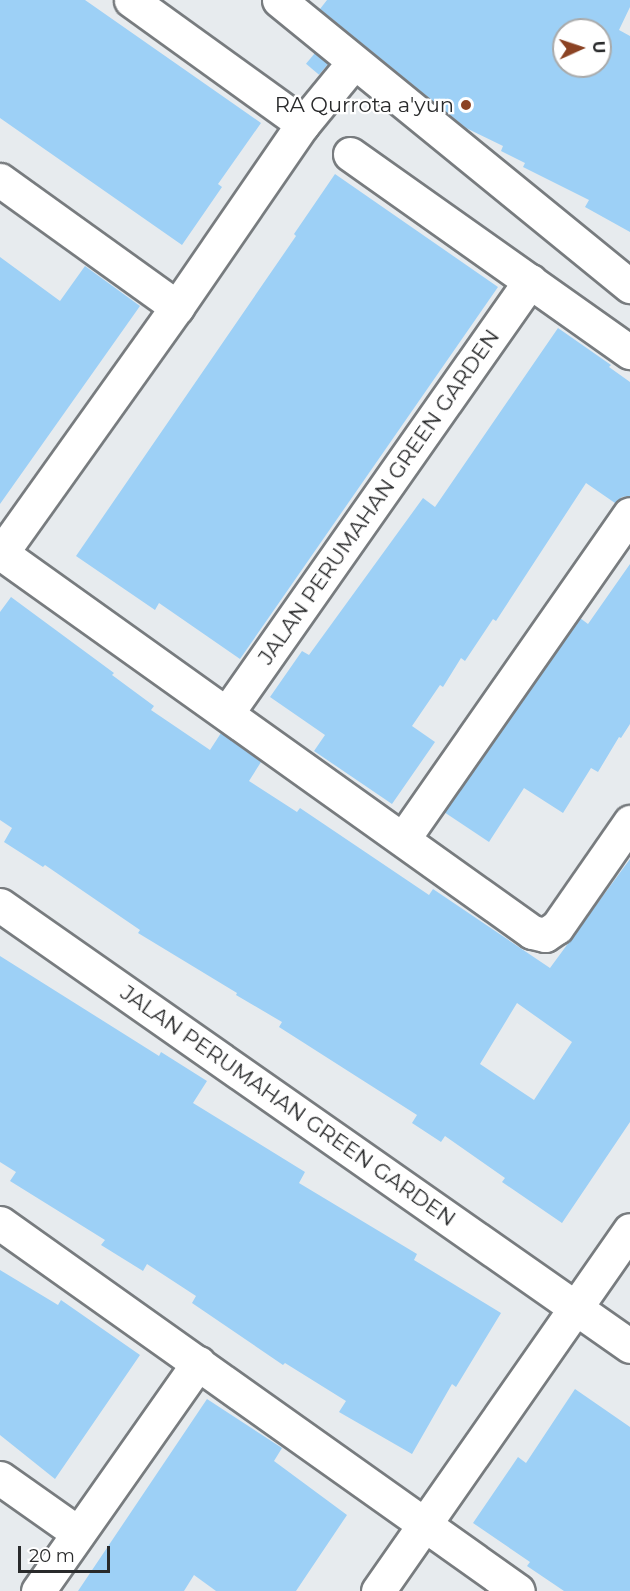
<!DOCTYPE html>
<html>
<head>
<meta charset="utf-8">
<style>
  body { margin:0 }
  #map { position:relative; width:630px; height:1591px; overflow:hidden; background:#e7ebee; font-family:Montserrat,sans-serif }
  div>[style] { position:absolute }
  .building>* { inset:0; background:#9dd0f6; transform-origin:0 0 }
  .roads { filter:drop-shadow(2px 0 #787c7f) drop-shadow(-2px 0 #787c7f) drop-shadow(0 2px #787c7f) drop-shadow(0 -2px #787c7f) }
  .street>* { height:33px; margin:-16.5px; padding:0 16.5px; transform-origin:16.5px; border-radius:16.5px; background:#fff }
  .dots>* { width:16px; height:16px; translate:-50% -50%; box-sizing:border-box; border:3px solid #fff; border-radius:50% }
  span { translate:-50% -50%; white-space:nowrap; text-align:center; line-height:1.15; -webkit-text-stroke:4.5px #fff; paint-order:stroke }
  .poi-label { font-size:21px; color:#292a2b }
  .right { translate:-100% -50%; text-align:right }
  .street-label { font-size:21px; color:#292a2b }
  .north { position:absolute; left:552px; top:18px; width:60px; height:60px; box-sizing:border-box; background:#fff; border:2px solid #a9aaaa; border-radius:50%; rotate:87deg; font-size:16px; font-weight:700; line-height:24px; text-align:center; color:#292a2b }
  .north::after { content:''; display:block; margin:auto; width:21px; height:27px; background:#8b4324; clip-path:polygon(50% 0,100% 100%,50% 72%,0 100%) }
  .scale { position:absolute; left:18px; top:1546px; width:92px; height:27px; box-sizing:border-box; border:3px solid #292a2b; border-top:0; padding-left:8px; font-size:18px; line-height:21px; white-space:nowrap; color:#292a2b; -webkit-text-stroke:4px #fff; paint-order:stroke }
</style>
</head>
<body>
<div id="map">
  <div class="building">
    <div style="clip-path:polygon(0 0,85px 0,261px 123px,218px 184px,222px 187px,182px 245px,0 118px)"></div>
    <div style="clip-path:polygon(evenodd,327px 0,630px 0,630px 7px,619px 30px,630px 36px,630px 232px,585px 207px,589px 200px,523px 167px,525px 163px,501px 151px,503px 146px,466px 128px,320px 9px,327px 0,564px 30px,600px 30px,600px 66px,564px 66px,564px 30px)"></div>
    <div style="left:315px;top:53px;width:17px;height:14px;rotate:40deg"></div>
    <div style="clip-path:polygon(335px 174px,498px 287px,240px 659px,159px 603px,155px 610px,76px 556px,296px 236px,294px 234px)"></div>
    <div style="clip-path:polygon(0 257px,60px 301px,85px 266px,140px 306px,0 504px)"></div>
    <div style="clip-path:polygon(558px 328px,611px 365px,609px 367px,630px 382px,630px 496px,622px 497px,615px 503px,586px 483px,496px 621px,493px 619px,465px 661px,461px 658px,443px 687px,440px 685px,412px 726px,435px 742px,392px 804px,314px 751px,325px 735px,270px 697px,302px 651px,309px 655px,423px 498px,435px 507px)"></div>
    <div style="clip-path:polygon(630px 564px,630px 724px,621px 738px,619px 737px,598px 772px,591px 768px,563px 813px,524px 788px,489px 842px,444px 812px,580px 618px,588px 624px)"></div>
    <div style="clip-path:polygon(evenodd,11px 597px,114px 673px,112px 675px,154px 706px,151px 710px,210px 750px,221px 733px,261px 762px,249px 781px,297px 812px,300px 808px,429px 895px,433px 889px,550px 968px,630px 859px,630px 1122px,562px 1223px,502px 1182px,505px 1178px,445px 1136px,441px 1142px,412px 1123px,417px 1115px,279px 1027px,282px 1022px,236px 995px,237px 993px,138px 933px,140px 930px,45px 865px,43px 867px,4px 842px,12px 828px,0 820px,0 612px,11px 597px,517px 1003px,572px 1042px,534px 1100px,480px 1064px,517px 1003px)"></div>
    <div style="clip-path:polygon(0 956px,159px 1056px,161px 1052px,207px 1081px,193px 1103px,305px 1172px,299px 1183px,417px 1254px,414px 1260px,501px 1313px,456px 1387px,452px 1384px,412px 1454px,339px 1412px,346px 1401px,285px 1363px,283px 1365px,192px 1303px,196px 1296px,147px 1264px,143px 1271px,101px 1245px,105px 1240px,10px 1181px,16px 1172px,0 1162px)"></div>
    <div style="clip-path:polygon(0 1270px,58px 1305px,61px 1300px,140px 1355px,55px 1479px,0 1435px)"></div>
    <div style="clip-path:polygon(575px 1389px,630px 1427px,630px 1591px,564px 1591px,527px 1566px,530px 1562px,473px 1523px,518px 1457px,526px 1463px)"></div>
    <div style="clip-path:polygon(207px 1399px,282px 1448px,274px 1461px,347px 1515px,296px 1591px,216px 1591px,194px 1575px,184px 1591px,78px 1591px)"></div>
  </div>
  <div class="roads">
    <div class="street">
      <div style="left:131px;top:0;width:212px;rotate:35.8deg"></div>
      <div style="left:279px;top:0;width:453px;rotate:39.2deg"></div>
      <div style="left:350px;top:154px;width:343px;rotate:35.3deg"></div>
      <div style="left:0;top:180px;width:218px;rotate:35.7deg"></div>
      <div style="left:1px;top:553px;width:652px;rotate:35.52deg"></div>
      <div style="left:532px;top:932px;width:13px;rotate:13deg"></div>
      <div style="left:545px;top:935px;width:14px;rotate:-34deg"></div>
      <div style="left:557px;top:927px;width:128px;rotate:-55.2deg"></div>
      <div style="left:0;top:555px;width:305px;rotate:-54.5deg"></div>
      <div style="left:177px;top:307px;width:222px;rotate:-55.5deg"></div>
      <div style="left:303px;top:124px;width:80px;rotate:-50.6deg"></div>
      <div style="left:227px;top:713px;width:528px;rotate:-54.95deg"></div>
      <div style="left:403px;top:839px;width:396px;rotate:-55.1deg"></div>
      <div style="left:0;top:905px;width:769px;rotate:34.99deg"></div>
      <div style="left:0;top:1223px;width:635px;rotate:35.39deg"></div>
      <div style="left:0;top:1478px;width:95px;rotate:35.2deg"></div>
      <div style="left:38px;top:1591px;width:279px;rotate:-54.9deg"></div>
      <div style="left:378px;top:1591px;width:440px;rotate:-55.1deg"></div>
    </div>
  </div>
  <div class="dots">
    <div style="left:466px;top:105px;background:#8b4324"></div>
  </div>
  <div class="poi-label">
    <span class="right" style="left:454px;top:105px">RA Qurrota a'yun</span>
  </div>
  <div class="street-label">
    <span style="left:379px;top:497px;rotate:-55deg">JALAN PERUMAHAN GREEN GARDEN</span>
    <span style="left:288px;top:1106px;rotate:35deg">JALAN PERUMAHAN GREEN GARDEN</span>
  </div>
  <div class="north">U</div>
  <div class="scale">20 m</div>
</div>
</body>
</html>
